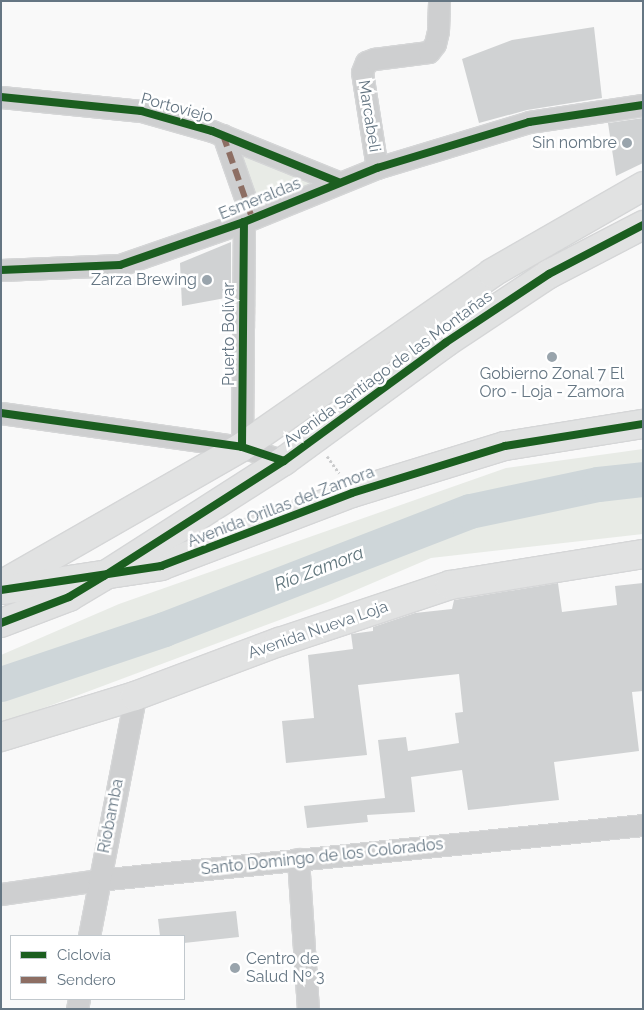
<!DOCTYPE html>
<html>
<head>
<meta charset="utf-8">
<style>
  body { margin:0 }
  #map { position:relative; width:644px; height:1010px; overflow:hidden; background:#f9f9f9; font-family:Raleway,sans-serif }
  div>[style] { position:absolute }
  .green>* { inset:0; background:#e8ebe6 }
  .river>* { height:35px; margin:-17.5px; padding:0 17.5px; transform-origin:17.5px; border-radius:17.5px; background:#ced6d9 }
  .building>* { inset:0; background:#d0d2d3 }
  .path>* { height:3px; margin-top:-1.5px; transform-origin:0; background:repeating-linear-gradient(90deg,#cbcccd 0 2.5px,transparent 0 5px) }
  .roads { filter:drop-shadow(1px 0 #d5d6d7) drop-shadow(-1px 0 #d5d6d7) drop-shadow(0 1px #d5d6d7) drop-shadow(0 -1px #d5d6d7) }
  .minor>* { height:21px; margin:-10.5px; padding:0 10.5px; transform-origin:10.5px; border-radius:10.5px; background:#cecfd0 }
  .major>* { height:28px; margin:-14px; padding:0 14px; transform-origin:14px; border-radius:14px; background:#e1e2e2 }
  .quiet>* { height:6px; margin-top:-3px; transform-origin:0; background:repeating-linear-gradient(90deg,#8d6e63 0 12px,transparent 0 18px) }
  .cycleway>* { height:8px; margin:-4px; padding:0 4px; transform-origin:4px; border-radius:4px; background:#1b5e20 }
  .dots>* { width:14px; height:14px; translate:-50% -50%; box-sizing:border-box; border:2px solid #fff; border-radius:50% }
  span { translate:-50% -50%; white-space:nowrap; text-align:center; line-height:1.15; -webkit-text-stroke:5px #fff; paint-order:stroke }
  .street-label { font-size:16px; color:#657683 }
  .poi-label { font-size:16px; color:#657683 }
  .right { translate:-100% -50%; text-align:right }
  .left { translate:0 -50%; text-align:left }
  .water-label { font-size:18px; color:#60757c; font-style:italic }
  .frame { position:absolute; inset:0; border:2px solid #657683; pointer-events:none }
  .legend { position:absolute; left:10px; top:935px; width:175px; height:65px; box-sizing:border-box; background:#fff; border:1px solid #c1c8cd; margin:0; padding:6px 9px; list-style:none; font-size:15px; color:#657683 }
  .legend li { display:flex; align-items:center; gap:10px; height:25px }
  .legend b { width:25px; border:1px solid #c1c8cd }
</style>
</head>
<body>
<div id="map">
  <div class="green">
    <div style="clip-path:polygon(223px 135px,338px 182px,252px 218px)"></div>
    <div style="clip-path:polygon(643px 449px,643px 534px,431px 558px,328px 602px,1px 724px,1px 655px,119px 604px,506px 468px)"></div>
  </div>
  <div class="river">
    <div style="left:1px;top:684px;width:172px;rotate:-18.6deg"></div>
    <div style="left:164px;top:629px;width:328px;rotate:-21.1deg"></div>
    <div style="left:470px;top:511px;width:131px;rotate:-11.9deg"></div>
    <div style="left:598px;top:484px;width:45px;rotate:-6.3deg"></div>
  </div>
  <div class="building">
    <div style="clip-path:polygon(594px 27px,602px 98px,527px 110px,479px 123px,462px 59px,512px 40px)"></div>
    <div style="clip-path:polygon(643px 118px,643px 163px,616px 176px,608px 123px)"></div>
    <div style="clip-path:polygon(231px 242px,231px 297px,182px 306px,180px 263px)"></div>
    <div style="clip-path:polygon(558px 583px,562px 612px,617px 605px,615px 586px,643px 583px,643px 691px,632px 692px,639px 751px,554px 762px,559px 800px,468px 810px,462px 770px,411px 777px,415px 812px,367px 815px,368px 822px,307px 828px,304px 806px,385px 798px,378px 740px,406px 737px,408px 751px,459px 743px,455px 713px,463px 712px,459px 674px,358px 685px,367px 755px,286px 763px,282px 721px,314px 718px,308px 655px,353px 649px,351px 634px,373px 631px,373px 627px,415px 613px,452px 609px,454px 600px)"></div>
    <div style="clip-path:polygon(236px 911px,239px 937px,184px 943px,184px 936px,160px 936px,158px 919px)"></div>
  </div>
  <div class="path">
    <div style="left:327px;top:456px;width:21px;rotate:55deg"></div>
  </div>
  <div class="roads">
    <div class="minor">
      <div style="left:1px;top:97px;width:141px;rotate:5.7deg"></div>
      <div style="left:141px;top:111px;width:74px;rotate:15.7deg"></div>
      <div style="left:212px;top:131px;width:136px;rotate:22deg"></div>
      <div style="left:223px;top:135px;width:88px;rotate:70.7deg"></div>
      <div style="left:377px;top:168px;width:97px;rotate:-98.9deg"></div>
      <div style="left:362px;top:72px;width:11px;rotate:-68deg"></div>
      <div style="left:366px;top:62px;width:9px;rotate:-21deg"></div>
      <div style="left:374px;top:59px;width:55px;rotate:-7.3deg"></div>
      <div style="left:429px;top:52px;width:10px;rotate:-53deg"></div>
      <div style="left:435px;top:44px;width:13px;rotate:-77deg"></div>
      <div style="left:438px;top:31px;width:30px;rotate:-88deg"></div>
      <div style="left:1px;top:270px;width:119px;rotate:-2.4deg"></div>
      <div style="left:120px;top:265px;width:131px;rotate:-19.1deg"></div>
      <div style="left:244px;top:222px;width:144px;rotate:-22.1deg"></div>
      <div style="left:377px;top:168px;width:159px;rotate:-16.8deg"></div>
      <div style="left:529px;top:122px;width:115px;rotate:-8.5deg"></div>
      <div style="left:1px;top:413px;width:243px;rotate:8deg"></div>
      <div style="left:242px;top:447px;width:44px;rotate:18.4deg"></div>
      <div style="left:242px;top:447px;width:225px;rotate:-89.5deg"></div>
      <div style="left:298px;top:859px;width:150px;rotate:86.2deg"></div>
      <div style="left:1px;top:894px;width:98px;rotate:-8.2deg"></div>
      <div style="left:98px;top:880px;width:548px;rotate:-5.76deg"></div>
      <div style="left:89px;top:936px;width:244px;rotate:-79.1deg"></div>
      <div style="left:77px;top:1009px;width:10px;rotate:-79deg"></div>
    </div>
    <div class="major">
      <div style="left:1px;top:585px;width:278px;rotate:-29.8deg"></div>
      <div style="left:242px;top:447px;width:305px;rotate:-34.8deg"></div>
      <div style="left:492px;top:273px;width:174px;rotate:-29.9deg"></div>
      <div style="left:3px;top:590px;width:160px;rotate:-8.6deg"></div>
      <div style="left:161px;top:566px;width:204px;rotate:-20.9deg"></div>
      <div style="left:352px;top:493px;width:160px;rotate:-17.1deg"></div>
      <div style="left:505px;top:446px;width:140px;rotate:-9.1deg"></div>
      <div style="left:1px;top:623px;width:73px;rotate:-20.9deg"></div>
      <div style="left:69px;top:597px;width:41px;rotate:-31deg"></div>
      <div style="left:104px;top:576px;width:214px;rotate:-32.6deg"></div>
      <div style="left:284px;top:461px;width:200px;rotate:-36.2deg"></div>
      <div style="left:445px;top:343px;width:125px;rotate:-33.6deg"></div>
      <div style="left:549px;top:274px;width:106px;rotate:-27.5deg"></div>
      <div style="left:1px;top:737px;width:140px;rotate:-17deg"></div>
      <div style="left:135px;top:696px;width:154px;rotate:-20.6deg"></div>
      <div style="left:279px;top:642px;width:180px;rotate:-18.4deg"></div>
      <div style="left:450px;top:585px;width:195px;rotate:-9.1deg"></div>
    </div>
  </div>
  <div class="quiet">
    <div style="left:223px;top:135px;width:88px;rotate:70.7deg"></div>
  </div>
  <div class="cycleway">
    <div style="left:1px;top:97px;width:141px;rotate:5.7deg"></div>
    <div style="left:141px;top:111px;width:74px;rotate:15.7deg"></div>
    <div style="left:212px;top:131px;width:136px;rotate:22deg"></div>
    <div style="left:1px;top:270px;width:119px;rotate:-2.4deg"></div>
    <div style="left:120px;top:265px;width:131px;rotate:-19.1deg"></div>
    <div style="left:244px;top:222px;width:144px;rotate:-22.1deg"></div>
    <div style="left:377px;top:168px;width:159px;rotate:-16.8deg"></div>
    <div style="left:529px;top:122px;width:115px;rotate:-8.5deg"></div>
    <div style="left:1px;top:413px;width:243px;rotate:8deg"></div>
    <div style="left:242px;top:447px;width:44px;rotate:18.4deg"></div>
    <div style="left:242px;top:447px;width:225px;rotate:-89.5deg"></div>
    <div style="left:1px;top:590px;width:162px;rotate:-8.5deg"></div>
    <div style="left:161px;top:566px;width:204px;rotate:-20.9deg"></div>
    <div style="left:352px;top:493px;width:160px;rotate:-17.1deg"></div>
    <div style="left:505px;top:446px;width:140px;rotate:-9.1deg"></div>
    <div style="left:1px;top:623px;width:73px;rotate:-20.9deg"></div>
    <div style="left:69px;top:597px;width:41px;rotate:-31deg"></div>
    <div style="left:104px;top:576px;width:214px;rotate:-32.6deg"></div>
    <div style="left:284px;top:461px;width:200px;rotate:-36.2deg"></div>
    <div style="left:445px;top:343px;width:125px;rotate:-33.6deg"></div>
    <div style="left:549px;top:274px;width:106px;rotate:-27.5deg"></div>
  </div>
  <div class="dots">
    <div style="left:627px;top:143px;background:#99a4ac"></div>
    <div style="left:207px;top:280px;background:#99a4ac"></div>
    <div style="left:552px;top:357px;background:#99a4ac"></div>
    <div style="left:235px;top:968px;background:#99a4ac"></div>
  </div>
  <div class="street-label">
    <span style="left:177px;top:108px;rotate:15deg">Portoviejo</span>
    <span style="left:369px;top:116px;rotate:81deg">Marcabeli</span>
    <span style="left:260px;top:199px;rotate:-22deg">Esmeraldas</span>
    <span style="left:229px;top:334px;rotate:-90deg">Puerto Bolívar</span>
    <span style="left:388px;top:369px;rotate:-36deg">Avenida Santiago de las Montañas</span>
    <span style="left:281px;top:507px;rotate:-21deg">Avenida Orillas del Zamora</span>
    <span style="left:318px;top:630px;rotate:-19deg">Avenida Nueva Loja</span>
    <span style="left:111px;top:816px;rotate:-79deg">Riobamba</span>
    <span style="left:322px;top:857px;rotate:-6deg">Santo Domingo de los Colorados</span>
  </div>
  <div class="poi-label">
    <span class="right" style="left:617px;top:143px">Sin nombre</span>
    <span class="right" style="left:197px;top:280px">Zarza Brewing</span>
    <span style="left:552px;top:383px">Gobierno Zonal 7 El<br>Oro - Loja - Zamora</span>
    <span class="left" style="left:246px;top:968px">Centro de<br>Salud Nº 3</span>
  </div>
  <div class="water-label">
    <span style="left:319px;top:569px;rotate:-21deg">Río Zamora</span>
  </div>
  <div class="frame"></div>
  <ul class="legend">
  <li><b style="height:6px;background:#1b5e20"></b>Ciclovía</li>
  <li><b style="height:6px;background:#8d6e63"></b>Sendero</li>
  </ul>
</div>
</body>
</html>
